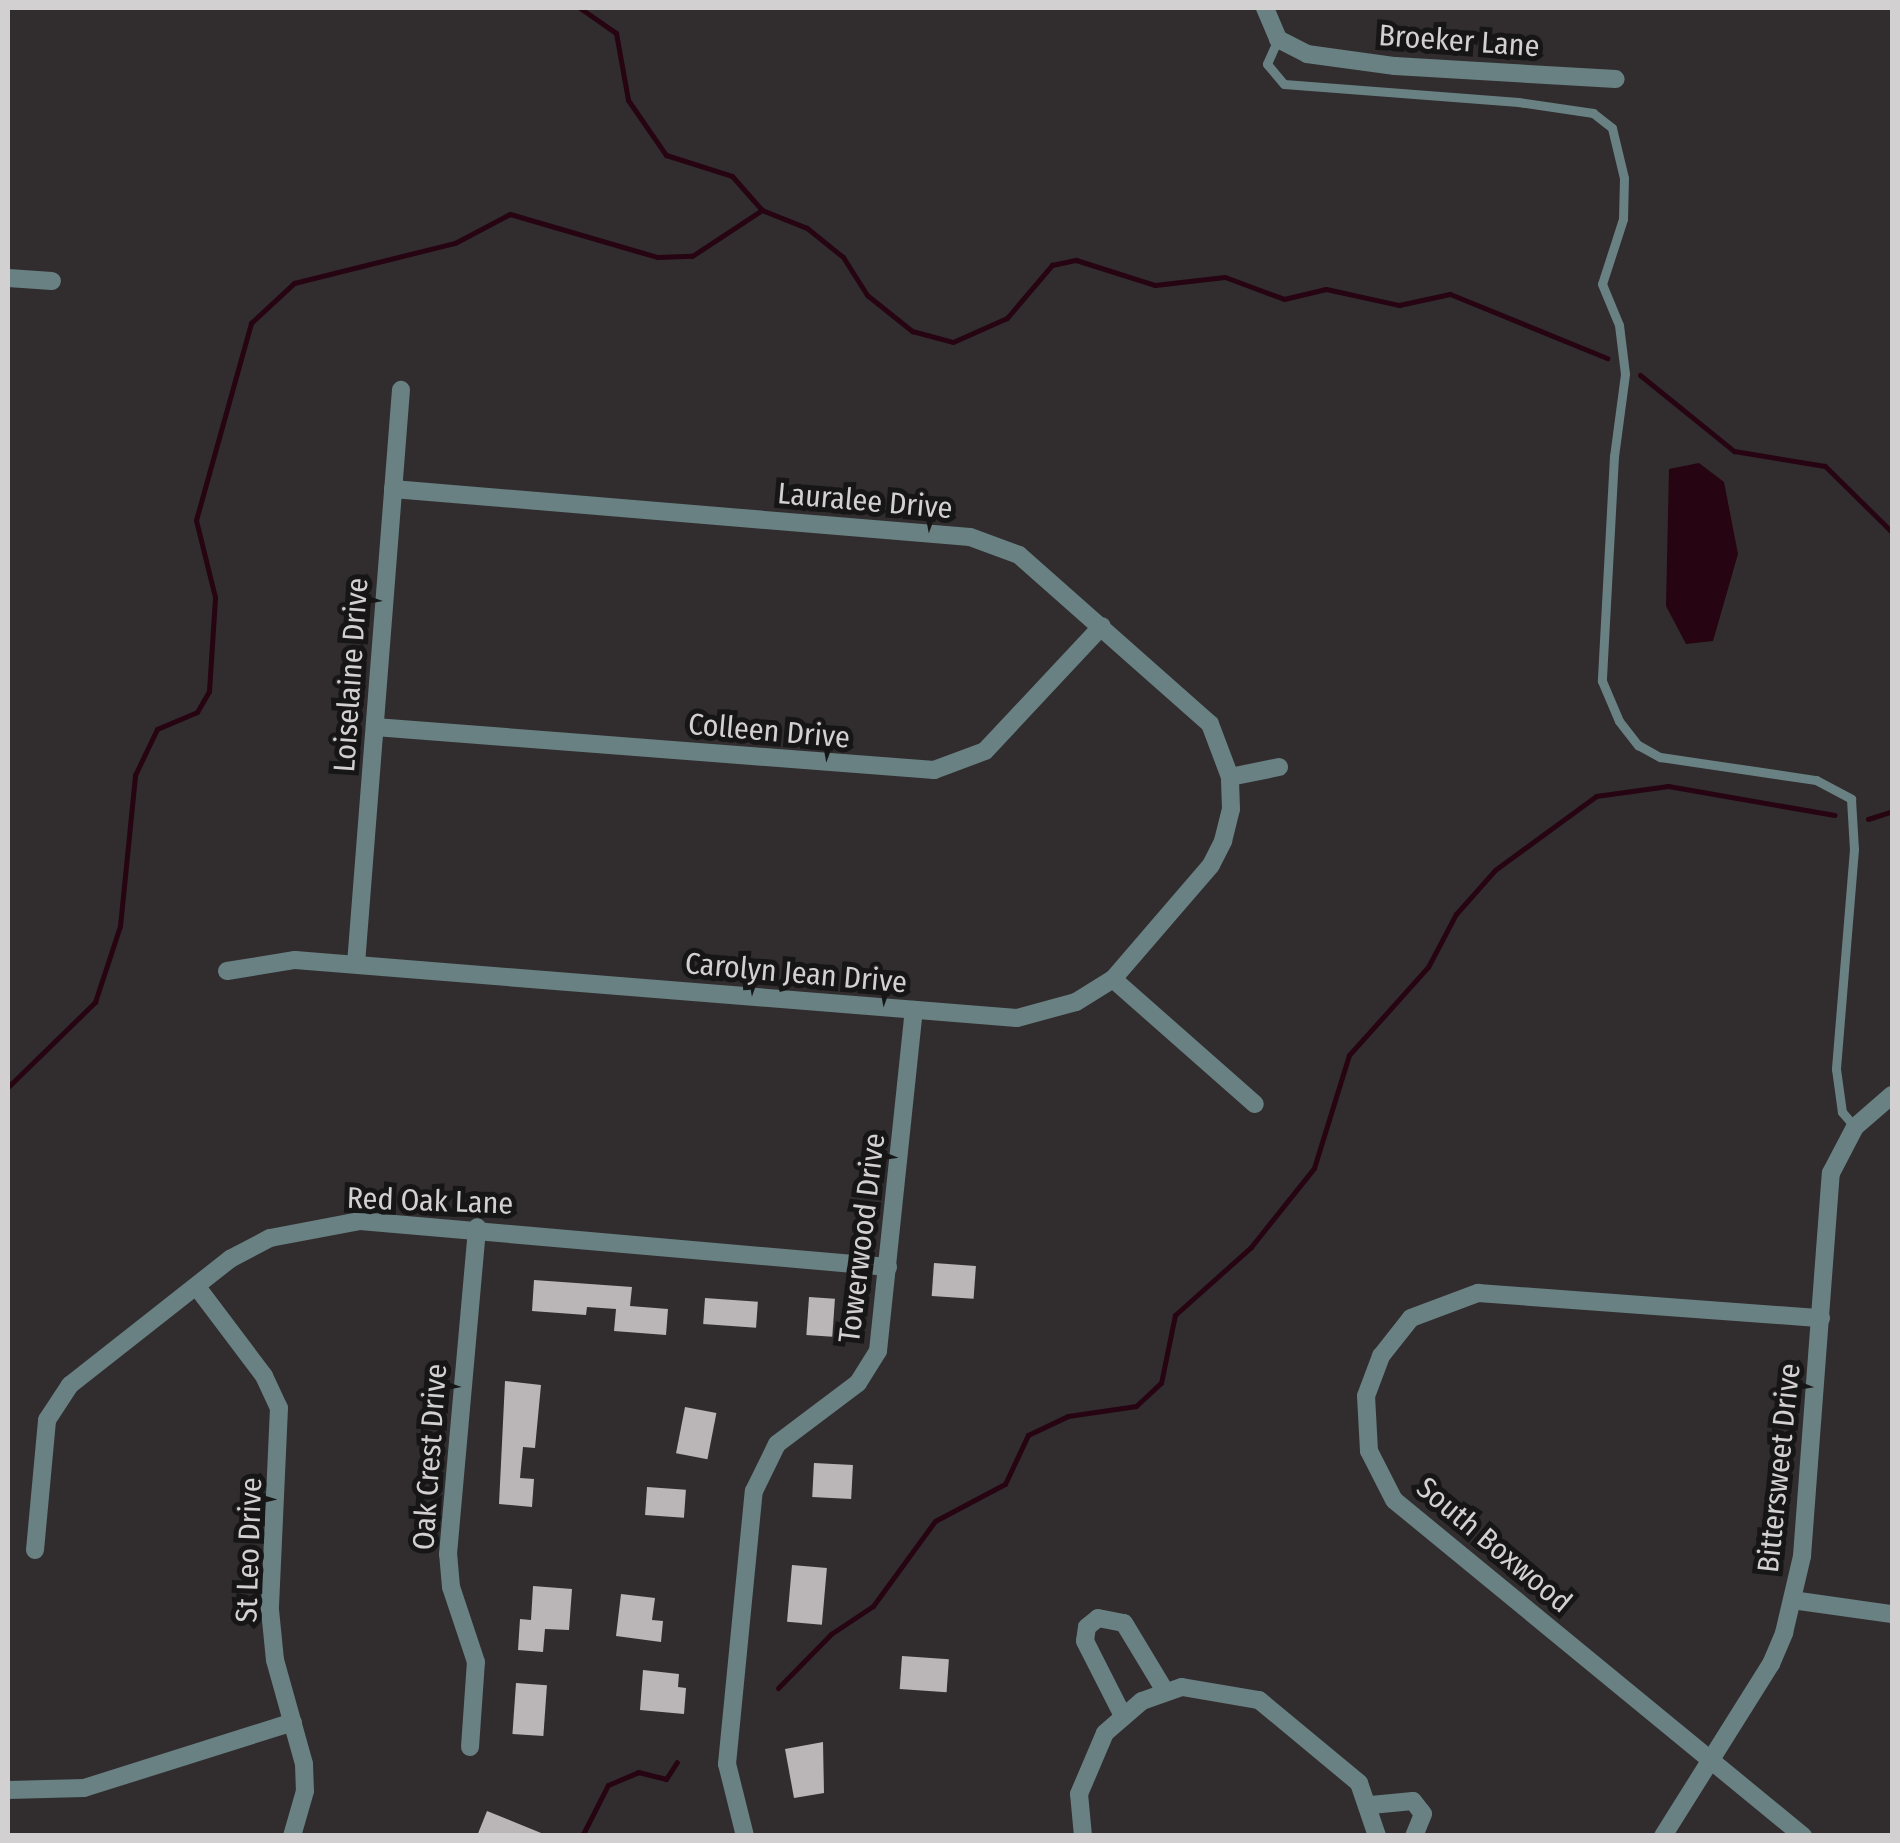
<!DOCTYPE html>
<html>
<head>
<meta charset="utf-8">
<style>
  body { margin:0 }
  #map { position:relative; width:1900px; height:1843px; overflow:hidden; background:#312d2e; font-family:"Fira Sans Condensed",sans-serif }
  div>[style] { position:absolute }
  .water>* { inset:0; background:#260411 }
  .stream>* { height:5px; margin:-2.5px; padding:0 2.5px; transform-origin:2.5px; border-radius:2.5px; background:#260411 }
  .building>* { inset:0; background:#bab5b6; transform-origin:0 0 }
  .lane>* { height:9px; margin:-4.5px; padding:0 4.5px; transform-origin:4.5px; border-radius:4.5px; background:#698183 }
  .street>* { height:18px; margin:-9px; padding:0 9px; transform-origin:9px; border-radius:9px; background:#698183 }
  span { translate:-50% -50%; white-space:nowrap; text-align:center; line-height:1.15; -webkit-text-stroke:10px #171616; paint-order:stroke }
  .street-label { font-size:30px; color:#d3d0d1 }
  .frame { position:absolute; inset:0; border:10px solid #d3d0d1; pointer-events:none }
</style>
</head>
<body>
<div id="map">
  <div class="water">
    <div style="clip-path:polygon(1699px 463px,1724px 482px,1738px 554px,1713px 641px,1686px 644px,1666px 606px,1669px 469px)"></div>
  </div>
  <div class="stream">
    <div style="left:580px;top:8px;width:44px;rotate:34.8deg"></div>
    <div style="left:616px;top:33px;width:68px;rotate:79.8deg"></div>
    <div style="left:628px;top:100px;width:67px;rotate:55.4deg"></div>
    <div style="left:666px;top:155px;width:69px;rotate:17.7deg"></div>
    <div style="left:732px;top:176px;width:45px;rotate:48.6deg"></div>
    <div style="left:762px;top:210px;width:48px;rotate:21.8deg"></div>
    <div style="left:807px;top:228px;width:46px;rotate:38.9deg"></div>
    <div style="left:843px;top:257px;width:45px;rotate:57.7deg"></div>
    <div style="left:867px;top:295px;width:58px;rotate:38.7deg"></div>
    <div style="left:912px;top:331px;width:42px;rotate:15deg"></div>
    <div style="left:953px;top:342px;width:59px;rotate:-24deg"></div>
    <div style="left:1007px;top:318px;width:70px;rotate:-49.7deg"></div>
    <div style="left:1052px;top:265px;width:25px;rotate:-12deg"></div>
    <div style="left:1076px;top:260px;width:83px;rotate:17.6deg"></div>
    <div style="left:1155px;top:285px;width:70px;rotate:-6.5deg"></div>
    <div style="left:1225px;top:277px;width:63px;rotate:20.4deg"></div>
    <div style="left:1284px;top:299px;width:43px;rotate:-13.4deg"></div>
    <div style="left:1326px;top:289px;width:75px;rotate:12.4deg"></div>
    <div style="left:1399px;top:305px;width:52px;rotate:-12.2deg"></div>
    <div style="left:1450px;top:294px;width:170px;rotate:22.2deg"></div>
    <div style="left:1640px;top:375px;width:121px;rotate:39deg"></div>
    <div style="left:1734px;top:451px;width:92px;rotate:9.4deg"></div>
    <div style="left:1825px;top:466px;width:94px;rotate:44.6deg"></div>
    <div style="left:1868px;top:819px;width:25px;rotate:-18deg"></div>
    <div style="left:8px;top:1087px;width:122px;rotate:-44.3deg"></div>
    <div style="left:95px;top:1002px;width:80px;rotate:-71.8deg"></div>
    <div style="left:120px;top:926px;width:152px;rotate:-84.3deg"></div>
    <div style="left:135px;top:775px;width:51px;rotate:-64.4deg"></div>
    <div style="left:157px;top:729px;width:43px;rotate:-23deg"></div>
    <div style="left:197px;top:712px;width:24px;rotate:-60deg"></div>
    <div style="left:209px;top:691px;width:94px;rotate:-86.3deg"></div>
    <div style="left:215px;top:597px;width:79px;rotate:-103.9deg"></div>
    <div style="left:196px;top:520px;width:205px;rotate:-74.4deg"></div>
    <div style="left:251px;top:323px;width:59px;rotate:-42.9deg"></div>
    <div style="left:294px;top:283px;width:166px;rotate:-14deg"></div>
    <div style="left:455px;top:243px;width:62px;rotate:-27.8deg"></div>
    <div style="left:510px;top:214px;width:153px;rotate:16.3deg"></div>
    <div style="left:657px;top:257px;width:35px;rotate:-2deg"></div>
    <div style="left:692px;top:256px;width:84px;rotate:-33.3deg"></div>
    <div style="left:778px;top:1688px;width:76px;rotate:-45.5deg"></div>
    <div style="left:831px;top:1634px;width:50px;rotate:-33.7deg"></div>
    <div style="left:873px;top:1606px;width:105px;rotate:-53.9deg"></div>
    <div style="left:935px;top:1521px;width:79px;rotate:-27.9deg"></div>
    <div style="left:1005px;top:1484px;width:54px;rotate:-64.9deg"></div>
    <div style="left:1028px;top:1435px;width:44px;rotate:-25.4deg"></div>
    <div style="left:1068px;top:1416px;width:69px;rotate:-8.4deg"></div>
    <div style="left:1136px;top:1406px;width:34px;rotate:-43deg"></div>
    <div style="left:1161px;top:1383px;width:69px;rotate:-78.4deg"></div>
    <div style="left:1175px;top:1315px;width:102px;rotate:-41.8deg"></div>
    <div style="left:1251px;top:1247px;width:101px;rotate:-51.4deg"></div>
    <div style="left:1314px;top:1168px;width:118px;rotate:-72.8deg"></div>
    <div style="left:1349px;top:1055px;width:118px;rotate:-48.1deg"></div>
    <div style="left:1428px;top:967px;width:60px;rotate:-62.2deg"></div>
    <div style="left:1456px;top:914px;width:59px;rotate:-48.4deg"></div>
    <div style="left:1495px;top:870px;width:125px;rotate:-36.2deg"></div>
    <div style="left:1596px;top:796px;width:73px;rotate:-7.9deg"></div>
    <div style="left:1668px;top:786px;width:169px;rotate:9.9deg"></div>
    <div style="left:582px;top:1836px;width:57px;rotate:-63deg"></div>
    <div style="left:608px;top:1785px;width:33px;rotate:-23deg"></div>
    <div style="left:638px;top:1772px;width:29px;rotate:14deg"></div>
    <div style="left:666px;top:1779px;width:20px;rotate:-57deg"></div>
  </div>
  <div class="building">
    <div style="left:934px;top:1263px;width:42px;height:33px;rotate:4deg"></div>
    <div style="clip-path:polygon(534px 1280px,632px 1287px,630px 1306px,668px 1309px,666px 1335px,614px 1331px,616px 1309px,587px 1307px,586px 1315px,532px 1311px)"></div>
    <div style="left:809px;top:1297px;width:26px;height:38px;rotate:4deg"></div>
    <div style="left:705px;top:1298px;width:53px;height:26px;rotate:4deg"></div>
    <div style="clip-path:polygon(505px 1381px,541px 1385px,535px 1448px,523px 1447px,520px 1478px,534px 1479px,532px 1507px,499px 1504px)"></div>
    <div style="left:685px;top:1407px;width:32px;height:47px;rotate:11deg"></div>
    <div style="left:814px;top:1463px;width:39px;height:34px;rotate:3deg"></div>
    <div style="left:647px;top:1487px;width:39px;height:28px;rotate:4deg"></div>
    <div style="left:792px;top:1565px;width:35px;height:57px;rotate:5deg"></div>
    <div style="clip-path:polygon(533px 1586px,572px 1589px,569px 1630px,545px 1629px,543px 1652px,518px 1650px,520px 1619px,531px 1620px)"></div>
    <div style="clip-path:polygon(621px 1594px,655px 1598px,652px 1620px,663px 1621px,661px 1642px,616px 1636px)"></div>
    <div style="left:902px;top:1656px;width:47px;height:33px;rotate:4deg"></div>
    <div style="clip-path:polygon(643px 1670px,679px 1674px,678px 1687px,686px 1688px,684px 1714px,640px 1710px)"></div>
    <div style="left:516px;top:1683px;width:31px;height:51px;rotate:4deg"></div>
    <div style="clip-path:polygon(823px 1742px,824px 1793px,794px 1798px,785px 1749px)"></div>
    <div style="clip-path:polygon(487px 1811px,546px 1835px,546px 1836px,477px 1836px)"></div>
  </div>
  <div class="lane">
    <div style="left:1278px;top:39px;width:27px;rotate:114deg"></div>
    <div style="left:1267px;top:64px;width:26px;rotate:50deg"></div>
    <div style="left:1284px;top:84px;width:235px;rotate:4.4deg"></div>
    <div style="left:1518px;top:102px;width:76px;rotate:8.3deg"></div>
    <div style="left:1593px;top:113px;width:24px;rotate:38deg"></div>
    <div style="left:1612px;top:128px;width:51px;rotate:76.5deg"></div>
    <div style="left:1624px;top:178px;width:41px;rotate:91.4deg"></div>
    <div style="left:1623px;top:219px;width:68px;rotate:107.9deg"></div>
    <div style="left:1602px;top:284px;width:44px;rotate:67.5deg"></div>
    <div style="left:1619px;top:325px;width:49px;rotate:83deg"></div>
    <div style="left:1625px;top:374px;width:83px;rotate:97.6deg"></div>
    <div style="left:1614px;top:456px;width:225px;rotate:93.1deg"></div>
    <div style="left:1602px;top:681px;width:43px;rotate:67deg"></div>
    <div style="left:1619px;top:721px;width:31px;rotate:52deg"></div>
    <div style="left:1638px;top:745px;width:25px;rotate:29deg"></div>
    <div style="left:1660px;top:757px;width:158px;rotate:8.4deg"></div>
    <div style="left:1816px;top:780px;width:40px;rotate:28deg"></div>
    <div style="left:1851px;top:799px;width:50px;rotate:86.6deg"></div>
    <div style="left:1854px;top:849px;width:221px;rotate:94.7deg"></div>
    <div style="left:1836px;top:1069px;width:43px;rotate:82.1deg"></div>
    <div style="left:1842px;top:1112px;width:20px;rotate:49deg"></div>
  </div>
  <div class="street">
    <div style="left:1265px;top:8px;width:34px;rotate:67deg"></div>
    <div style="left:1278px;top:39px;width:33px;rotate:27deg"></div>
    <div style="left:1307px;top:54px;width:89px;rotate:7.8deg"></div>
    <div style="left:1395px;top:66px;width:221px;rotate:3.4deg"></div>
    <div style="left:8px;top:278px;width:44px;rotate:3.9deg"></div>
    <div style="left:375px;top:727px;width:561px;rotate:4.4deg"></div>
    <div style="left:934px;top:770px;width:54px;rotate:-20.4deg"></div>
    <div style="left:985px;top:751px;width:171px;rotate:-46.9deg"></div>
    <div style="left:1230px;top:777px;width:50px;rotate:-11.5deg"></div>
    <div style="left:356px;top:964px;width:576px;rotate:-85.52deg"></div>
    <div style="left:227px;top:971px;width:69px;rotate:-9.2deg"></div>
    <div style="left:295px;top:960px;width:724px;rotate:4.59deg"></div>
    <div style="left:1017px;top:1018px;width:61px;rotate:-15.2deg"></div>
    <div style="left:1076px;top:1002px;width:44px;rotate:-31.9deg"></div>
    <div style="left:1113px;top:979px;width:150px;rotate:-49.3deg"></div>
    <div style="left:1211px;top:865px;width:27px;rotate:-63deg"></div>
    <div style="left:1223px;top:841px;width:33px;rotate:-76deg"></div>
    <div style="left:1231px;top:809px;width:32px;rotate:-92deg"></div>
    <div style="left:1230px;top:777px;width:57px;rotate:-110.7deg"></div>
    <div style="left:1210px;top:724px;width:255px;rotate:-138.5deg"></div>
    <div style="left:1019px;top:555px;width:52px;rotate:-159.8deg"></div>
    <div style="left:970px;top:537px;width:579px;rotate:-175.24deg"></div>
    <div style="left:1113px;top:979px;width:189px;rotate:41.4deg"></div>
    <div style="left:197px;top:1287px;width:111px;rotate:53deg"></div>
    <div style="left:264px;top:1376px;width:35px;rotate:65deg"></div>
    <div style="left:279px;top:1408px;width:202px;rotate:92.6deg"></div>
    <div style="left:270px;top:1610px;width:50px;rotate:84.3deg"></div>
    <div style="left:275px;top:1660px;width:108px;rotate:74.4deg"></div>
    <div style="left:304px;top:1764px;width:27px;rotate:88deg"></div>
    <div style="left:305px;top:1791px;width:47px;rotate:106.1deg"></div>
    <div style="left:35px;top:1550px;width:131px;rotate:-84.7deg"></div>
    <div style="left:47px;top:1420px;width:42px;rotate:-56.7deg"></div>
    <div style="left:70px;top:1385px;width:204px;rotate:-38.2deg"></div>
    <div style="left:230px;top:1259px;width:45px;rotate:-27.7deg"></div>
    <div style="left:270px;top:1238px;width:92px;rotate:-10.7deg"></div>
    <div style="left:360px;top:1221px;width:530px;rotate:4.98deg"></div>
    <div style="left:1792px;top:1600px;width:101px;rotate:8deg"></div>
    <div style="left:1122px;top:1714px;width:82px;rotate:-116.9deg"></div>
    <div style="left:1085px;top:1641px;width:14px;rotate:-82deg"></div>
    <div style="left:1087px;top:1627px;width:14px;rotate:-39deg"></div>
    <div style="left:1098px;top:1618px;width:26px;rotate:11deg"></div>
    <div style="left:1124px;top:1623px;width:79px;rotate:58.9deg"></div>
    <div style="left:470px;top:1747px;width:85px;rotate:-86deg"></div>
    <div style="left:476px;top:1662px;width:79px;rotate:-108.4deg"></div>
    <div style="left:451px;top:1587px;width:33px;rotate:-95deg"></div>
    <div style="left:448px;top:1554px;width:328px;rotate:-84.9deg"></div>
    <div style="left:8px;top:1790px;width:76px;rotate:-1.5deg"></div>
    <div style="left:84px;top:1788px;width:219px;rotate:-17.5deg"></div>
    <div style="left:1371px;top:1805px;width:42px;rotate:-5.4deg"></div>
    <div style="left:1413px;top:1801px;width:16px;rotate:52deg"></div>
    <div style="left:1423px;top:1814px;width:24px;rotate:112deg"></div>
    <div style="left:745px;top:1836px;width:74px;rotate:-104deg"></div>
    <div style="left:727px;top:1764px;width:274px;rotate:-84.4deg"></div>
    <div style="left:754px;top:1491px;width:52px;rotate:-63.9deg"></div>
    <div style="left:777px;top:1444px;width:101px;rotate:-37deg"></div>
    <div style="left:858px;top:1383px;width:38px;rotate:-58deg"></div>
    <div style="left:878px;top:1351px;width:343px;rotate:-84deg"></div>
    <div style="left:1083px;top:1836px;width:42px;rotate:-95.4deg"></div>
    <div style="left:1079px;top:1794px;width:66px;rotate:-66.9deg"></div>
    <div style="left:1105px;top:1733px;width:49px;rotate:-40.9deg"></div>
    <div style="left:1142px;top:1701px;width:42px;rotate:-19.3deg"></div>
    <div style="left:1182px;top:1687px;width:78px;rotate:9.6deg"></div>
    <div style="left:1259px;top:1700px;width:130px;rotate:39.7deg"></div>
    <div style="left:1359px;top:1783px;width:56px;rotate:71.2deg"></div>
    <div style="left:1663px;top:1836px;width:203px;rotate:-57.9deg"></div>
    <div style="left:1771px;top:1664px;width:34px;rotate:-67deg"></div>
    <div style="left:1784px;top:1633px;width:79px;rotate:-76.8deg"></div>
    <div style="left:1802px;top:1556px;width:384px;rotate:-85.7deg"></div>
    <div style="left:1831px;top:1173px;width:52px;rotate:-62.4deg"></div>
    <div style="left:1855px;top:1127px;width:49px;rotate:-40.9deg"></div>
    <div style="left:1803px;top:1836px;width:529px;rotate:-140.6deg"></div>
    <div style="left:1394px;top:1500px;width:55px;rotate:-117deg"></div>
    <div style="left:1369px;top:1451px;width:55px;rotate:-93.1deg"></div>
    <div style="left:1366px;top:1396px;width:43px;rotate:-69.4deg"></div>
    <div style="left:1381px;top:1356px;width:48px;rotate:-51.7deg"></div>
    <div style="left:1411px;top:1318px;width:72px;rotate:-20.5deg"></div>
    <div style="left:1478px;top:1293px;width:344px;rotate:4.2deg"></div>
  </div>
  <div class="street-label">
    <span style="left:1459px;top:41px;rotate:4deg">Broeker Lane</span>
    <span style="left:865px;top:501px;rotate:5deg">Lauralee Drive</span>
    <span style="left:351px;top:675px;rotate:-86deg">Loiselaine Drive</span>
    <span style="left:769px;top:731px;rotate:5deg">Colleen Drive</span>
    <span style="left:796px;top:973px;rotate:5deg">Carolyn Jean Drive</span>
    <span style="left:430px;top:1201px;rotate:2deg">Red Oak Lane</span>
    <span style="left:862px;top:1238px;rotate:-83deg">Towerwood Drive</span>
    <span style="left:430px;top:1457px;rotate:-86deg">Oak Crest Drive</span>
    <span style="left:1779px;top:1468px;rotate:-84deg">Bittersweet Drive</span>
    <span style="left:1494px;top:1545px;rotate:40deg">South Boxwood</span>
    <span style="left:249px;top:1550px;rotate:-88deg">St Leo Drive</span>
  </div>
  <div class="frame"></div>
</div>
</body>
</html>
